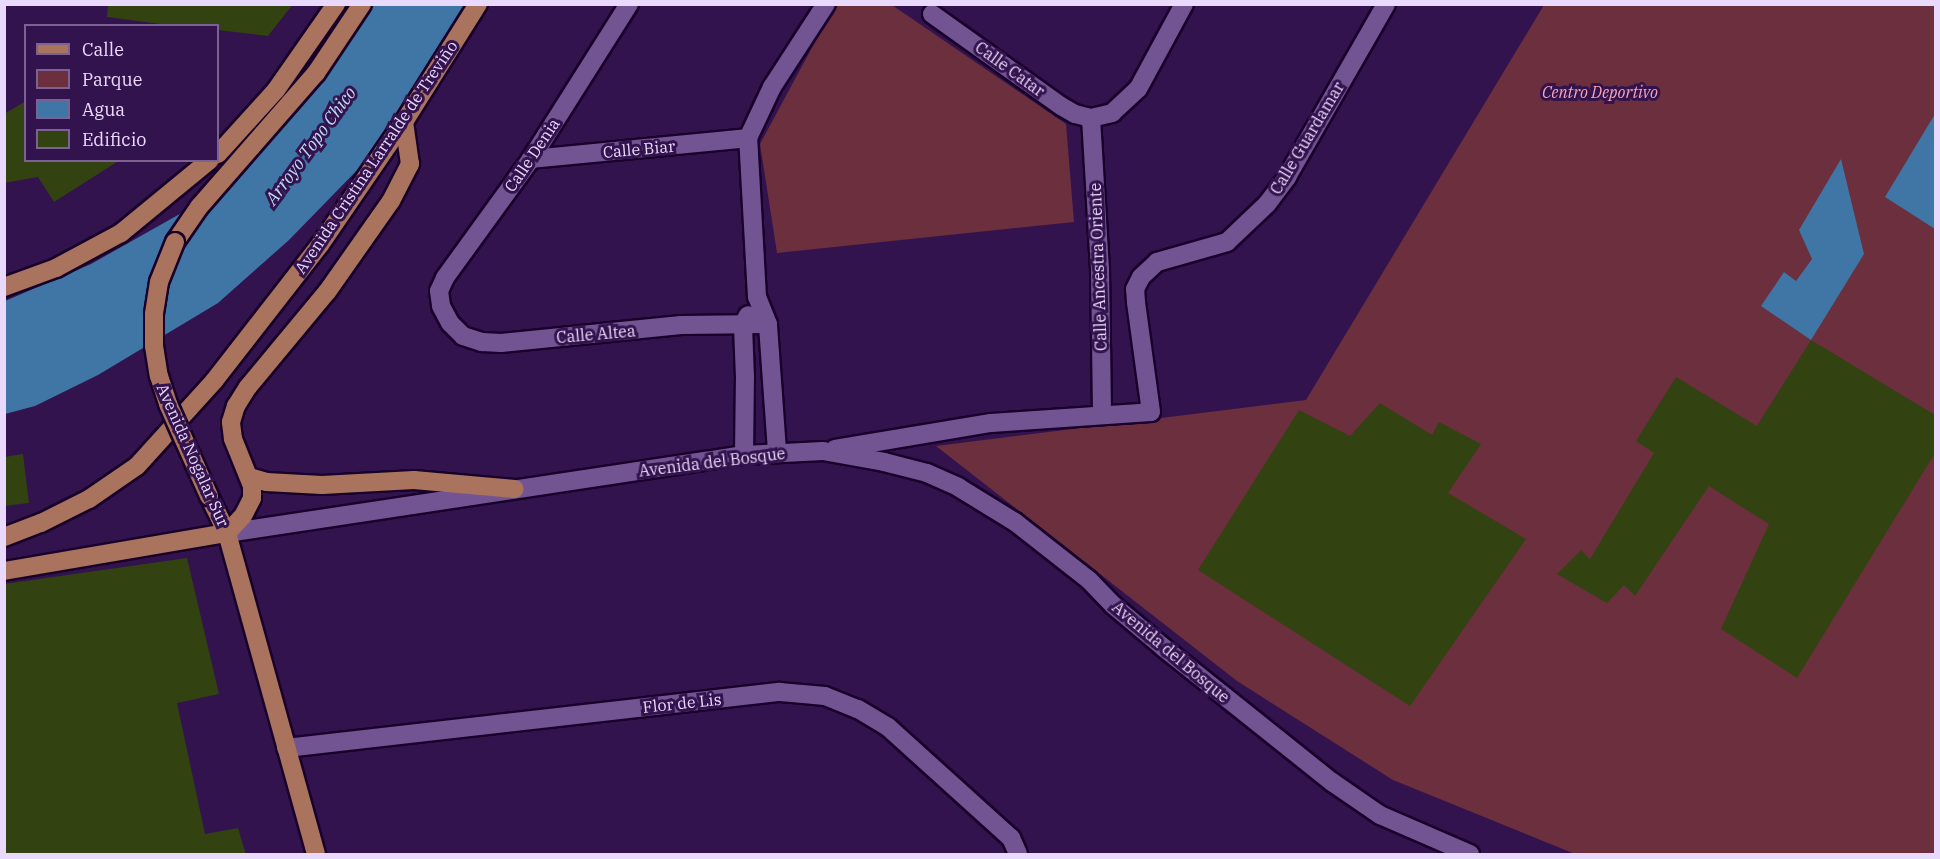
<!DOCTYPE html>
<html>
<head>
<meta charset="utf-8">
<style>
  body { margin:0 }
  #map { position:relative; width:1940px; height:859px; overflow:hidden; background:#33134d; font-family:"IBM Plex Serif",serif }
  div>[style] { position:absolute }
  .green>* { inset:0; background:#6b2f3e }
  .water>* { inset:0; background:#3f76a5 }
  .building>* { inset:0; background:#324211 }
  .roads { filter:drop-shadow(2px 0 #18012a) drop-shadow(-2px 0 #18012a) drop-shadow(0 2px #18012a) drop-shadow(0 -2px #18012a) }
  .minor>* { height:18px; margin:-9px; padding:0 9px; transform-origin:9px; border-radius:9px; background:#735493 }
  .major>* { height:18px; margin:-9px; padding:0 9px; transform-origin:9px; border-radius:9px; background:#aa735d }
  .bridges { filter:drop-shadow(2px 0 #18012a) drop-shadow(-2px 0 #18012a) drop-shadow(0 2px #18012a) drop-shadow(0 -2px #18012a) }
  .major-bridge>* { height:18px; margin:-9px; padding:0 9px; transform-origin:9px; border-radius:9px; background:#aa735d }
  span { translate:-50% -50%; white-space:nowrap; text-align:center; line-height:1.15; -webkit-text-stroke:6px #33134d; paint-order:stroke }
  .street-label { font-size:16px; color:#e9d9fc }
  .park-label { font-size:16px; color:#f7a4b6; font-style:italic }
  .water-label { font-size:18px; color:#bcdaf5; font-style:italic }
  .frame { position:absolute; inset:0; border:6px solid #e9d9fc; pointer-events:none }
  .legend { position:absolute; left:24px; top:24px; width:195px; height:138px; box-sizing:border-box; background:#33134d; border:2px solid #7c6293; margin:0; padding:8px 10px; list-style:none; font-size:18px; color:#e9d9fc }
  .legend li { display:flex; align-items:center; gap:12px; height:30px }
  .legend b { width:30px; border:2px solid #7c6293 }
</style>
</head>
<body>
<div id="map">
  <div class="green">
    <div style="clip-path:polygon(835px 5px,892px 5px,1066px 124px,1074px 222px,777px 253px,760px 144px)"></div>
    <div style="clip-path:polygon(1544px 5px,1935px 5px,1935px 854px,1575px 854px,1393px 780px,1237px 681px,936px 446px,1306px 400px)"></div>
  </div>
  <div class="water">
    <div style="clip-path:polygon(360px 5px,478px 5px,404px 122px,289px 240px,218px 303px,98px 375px,35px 406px,5px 414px,5px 301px,91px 264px,233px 184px,316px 73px)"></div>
    <div style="clip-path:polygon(1935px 114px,1935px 229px,1885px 197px)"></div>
    <div style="clip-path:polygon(1841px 159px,1864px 254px,1811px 340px,1761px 306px,1784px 272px,1796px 281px,1812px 259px,1799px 230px)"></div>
  </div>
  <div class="building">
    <div style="clip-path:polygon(108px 4px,293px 4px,268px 36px,218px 30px,218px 26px,176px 26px,107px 17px)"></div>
    <div style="clip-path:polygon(26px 101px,26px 160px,120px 160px,54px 202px,38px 177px,4px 183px,4px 114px)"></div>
    <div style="clip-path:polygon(1811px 340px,1935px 415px,1935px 453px,1797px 678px,1721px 629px,1769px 524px,1709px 486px,1635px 596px,1624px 585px,1607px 603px,1557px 574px,1581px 550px,1590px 559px,1654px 453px,1636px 441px,1676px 377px,1757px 426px)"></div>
    <div style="clip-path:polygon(1380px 403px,1432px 435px,1439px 422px,1481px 444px,1448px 493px,1526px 539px,1410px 706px,1198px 570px,1299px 410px,1350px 436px)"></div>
    <div style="clip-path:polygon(23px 454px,29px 503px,4px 506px,4px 457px)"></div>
    <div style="clip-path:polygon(187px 558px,219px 694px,177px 703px,205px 834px,238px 828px,246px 855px,4px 855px,4px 584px)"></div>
  </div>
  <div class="roads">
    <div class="minor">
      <div style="left:629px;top:4px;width:183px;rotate:122.3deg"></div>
      <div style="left:531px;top:159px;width:147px;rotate:125.9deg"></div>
      <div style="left:445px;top:278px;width:14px;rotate:115deg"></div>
      <div style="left:439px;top:291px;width:15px;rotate:82deg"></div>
      <div style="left:441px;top:306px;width:19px;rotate:62deg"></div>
      <div style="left:450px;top:323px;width:18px;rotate:45deg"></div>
      <div style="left:463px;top:336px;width:20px;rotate:18deg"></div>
      <div style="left:482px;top:342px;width:19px;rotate:3deg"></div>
      <div style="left:501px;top:343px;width:181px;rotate:-5.7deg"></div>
      <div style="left:681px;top:325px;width:87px;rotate:-0.7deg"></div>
      <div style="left:932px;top:14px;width:158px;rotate:35.5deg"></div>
      <div style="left:1061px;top:106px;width:16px;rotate:30deg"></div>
      <div style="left:1075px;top:114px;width:16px;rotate:14deg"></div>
      <div style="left:1091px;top:118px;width:22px;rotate:-13deg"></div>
      <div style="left:1112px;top:113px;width:35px;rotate:-43deg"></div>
      <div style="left:1138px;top:89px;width:97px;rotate:-61.6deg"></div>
      <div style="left:1091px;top:118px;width:151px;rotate:86.6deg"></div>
      <div style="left:1100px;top:269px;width:146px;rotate:89.2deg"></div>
      <div style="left:531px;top:159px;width:218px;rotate:-5.5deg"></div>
      <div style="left:835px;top:449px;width:158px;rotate:-9.5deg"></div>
      <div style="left:991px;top:423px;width:160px;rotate:-3.9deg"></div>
      <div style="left:1151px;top:412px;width:111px;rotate:-97.8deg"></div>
      <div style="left:1136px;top:302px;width:13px;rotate:-94deg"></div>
      <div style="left:1135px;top:289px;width:13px;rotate:-63deg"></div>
      <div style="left:1141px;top:277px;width:22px;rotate:-43deg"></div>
      <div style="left:1157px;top:262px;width:73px;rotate:-15.9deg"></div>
      <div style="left:1227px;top:242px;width:55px;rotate:-43.5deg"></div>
      <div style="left:1267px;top:204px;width:34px;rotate:-53deg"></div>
      <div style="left:1287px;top:177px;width:199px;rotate:-60.2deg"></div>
      <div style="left:777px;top:451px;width:127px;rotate:-94.1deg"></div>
      <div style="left:768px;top:324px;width:29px;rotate:-112deg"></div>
      <div style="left:757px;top:297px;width:159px;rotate:-93.2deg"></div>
      <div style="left:748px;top:138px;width:56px;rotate:-64.8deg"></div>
      <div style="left:772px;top:87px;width:99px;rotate:-57deg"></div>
      <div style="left:744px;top:455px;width:77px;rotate:-89.3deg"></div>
      <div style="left:745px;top:378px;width:53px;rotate:-92.2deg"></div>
      <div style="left:743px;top:325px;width:11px;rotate:-63deg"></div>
      <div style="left:227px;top:533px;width:523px;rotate:-8.58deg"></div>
      <div style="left:744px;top:455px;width:79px;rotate:-2.9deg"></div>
      <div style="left:823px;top:451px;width:62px;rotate:10.2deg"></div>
      <div style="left:884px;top:462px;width:44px;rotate:14.3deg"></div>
      <div style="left:927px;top:473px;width:34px;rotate:24deg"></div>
      <div style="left:958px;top:487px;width:67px;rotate:31.6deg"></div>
      <div style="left:1015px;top:522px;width:94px;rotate:38.1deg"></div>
      <div style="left:1089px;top:580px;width:35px;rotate:46deg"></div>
      <div style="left:1113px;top:605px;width:67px;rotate:40.1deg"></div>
      <div style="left:1164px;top:648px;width:215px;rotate:38.6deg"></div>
      <div style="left:1332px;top:782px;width:58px;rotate:34.5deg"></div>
      <div style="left:1380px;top:815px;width:98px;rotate:23.4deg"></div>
      <div style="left:286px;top:748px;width:497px;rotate:-6.5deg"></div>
      <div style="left:780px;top:692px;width:45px;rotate:5.1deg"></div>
      <div style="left:825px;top:696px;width:35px;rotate:22deg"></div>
      <div style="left:858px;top:709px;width:35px;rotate:31deg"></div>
      <div style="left:888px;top:727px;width:166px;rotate:42.1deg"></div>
      <div style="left:1011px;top:838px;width:17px;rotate:66deg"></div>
    </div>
    <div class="major">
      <div style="left:218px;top:154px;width:86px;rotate:-47.8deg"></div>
      <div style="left:276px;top:90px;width:105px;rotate:-55.1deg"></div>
      <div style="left:175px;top:242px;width:42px;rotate:-55.6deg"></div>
      <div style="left:199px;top:207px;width:178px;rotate:-48.9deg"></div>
      <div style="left:316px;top:73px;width:83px;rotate:-56.3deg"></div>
      <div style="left:4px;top:287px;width:55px;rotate:-20.1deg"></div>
      <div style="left:56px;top:268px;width:74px;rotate:-28.3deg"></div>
      <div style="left:121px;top:233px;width:115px;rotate:-39.4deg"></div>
      <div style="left:249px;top:477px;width:18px;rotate:16deg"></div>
      <div style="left:266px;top:482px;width:56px;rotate:3.1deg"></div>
      <div style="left:322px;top:485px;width:92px;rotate:-3.1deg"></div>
      <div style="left:414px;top:480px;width:101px;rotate:5.1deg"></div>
      <div style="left:209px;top:496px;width:41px;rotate:64.1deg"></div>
      <div style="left:227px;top:533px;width:333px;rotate:74.5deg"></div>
      <div style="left:4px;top:537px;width:40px;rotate:-21deg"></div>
      <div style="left:41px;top:523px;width:54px;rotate:-26.6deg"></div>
      <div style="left:89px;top:499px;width:58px;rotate:-34.5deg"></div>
      <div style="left:137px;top:466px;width:115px;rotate:-47.8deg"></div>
      <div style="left:214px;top:381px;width:172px;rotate:-52.1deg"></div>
      <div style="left:320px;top:245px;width:149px;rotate:-55.7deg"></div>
      <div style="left:404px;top:122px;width:139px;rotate:-57.9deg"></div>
      <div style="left:4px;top:571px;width:226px;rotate:-9.7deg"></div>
      <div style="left:227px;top:533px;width:23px;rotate:-47deg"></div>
      <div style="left:243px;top:516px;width:20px;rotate:-63deg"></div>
      <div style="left:252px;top:498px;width:12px;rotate:-90deg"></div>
      <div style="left:252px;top:486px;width:51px;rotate:-112deg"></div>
      <div style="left:233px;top:439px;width:17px;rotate:-97deg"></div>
      <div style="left:231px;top:422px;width:17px;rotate:-73deg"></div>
      <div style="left:236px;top:406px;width:22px;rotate:-58deg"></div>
      <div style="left:248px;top:387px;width:124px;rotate:-50.3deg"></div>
      <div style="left:327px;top:292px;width:111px;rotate:-54.9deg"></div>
      <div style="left:391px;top:201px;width:42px;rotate:-62.8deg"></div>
      <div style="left:410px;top:164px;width:42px;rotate:-98.1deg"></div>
    </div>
  </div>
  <div class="bridges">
    <div class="major-bridge">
      <div style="left:175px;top:242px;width:43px;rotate:111.8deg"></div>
      <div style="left:159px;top:282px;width:33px;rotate:99deg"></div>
      <div style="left:154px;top:315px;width:31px;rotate:90deg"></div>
      <div style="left:154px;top:346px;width:30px;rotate:81deg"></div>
      <div style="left:159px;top:376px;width:29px;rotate:72deg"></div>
      <div style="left:168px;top:404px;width:101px;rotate:66deg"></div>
    </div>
  </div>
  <div class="street-label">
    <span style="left:1010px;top:69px;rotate:36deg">Calle Catar</span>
    <span style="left:1307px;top:138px;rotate:-59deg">Calle Guardamar</span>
    <span style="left:639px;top:149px;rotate:-5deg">Calle Biar</span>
    <span style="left:532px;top:155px;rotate:-56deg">Calle Denia</span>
    <span style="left:376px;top:157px;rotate:-56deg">Avenida Cristina Larralde de Treviño</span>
    <span style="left:1098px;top:267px;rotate:-92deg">Calle Ancestra Oriente</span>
    <span style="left:596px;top:334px;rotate:-5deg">Calle Altea</span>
    <span style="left:193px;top:455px;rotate:66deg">Avenida Nogalar Sur</span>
    <span style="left:712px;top:462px;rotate:-7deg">Avenida del Bosque</span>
    <span style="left:1171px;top:652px;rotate:40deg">Avenida del Bosque</span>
    <span style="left:682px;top:703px;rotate:-6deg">Flor de Lis</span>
  </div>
  <div class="park-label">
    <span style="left:1600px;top:92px">Centro Deportivo</span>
  </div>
  <div class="water-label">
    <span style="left:311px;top:146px;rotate:-54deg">Arroyo Topo Chico</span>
  </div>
  <div class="frame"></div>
  <ul class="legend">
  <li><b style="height:8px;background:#aa735d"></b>Calle</li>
  <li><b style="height:16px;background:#6b2f3e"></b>Parque</li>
  <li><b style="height:16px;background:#3f76a5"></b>Agua</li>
  <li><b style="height:16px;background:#324211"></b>Edificio</li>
  </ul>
</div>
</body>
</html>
